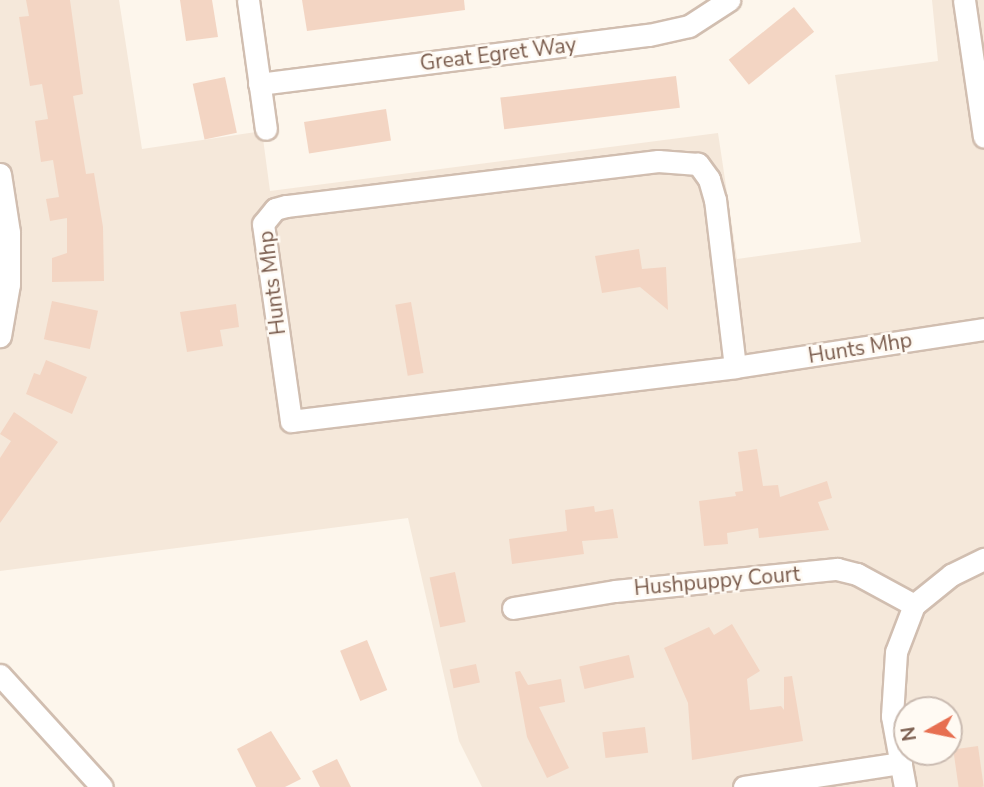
<!DOCTYPE html>
<html>
<head>
<meta charset="utf-8">
<style>
  body { margin:0 }
  #map { position:relative; width:984px; height:787px; overflow:hidden; background:#fdf6ec; font-family:"Nunito Sans",sans-serif }
  div>[style] { position:absolute }
  .residential>* { inset:0; background:#f5e8da }
  .building>* { inset:0; background:#f3d5c3; transform-origin:0 0 }
  .roads { filter:drop-shadow(2px 0 #d1beb0) drop-shadow(-2px 0 #d1beb0) drop-shadow(0 2px #d1beb0) drop-shadow(0 -2px #d1beb0) }
  .minor>* { height:21px; margin:-10.5px; padding:0 10.5px; transform-origin:10.5px; border-radius:10.5px; background:#fff }
  span { translate:-50% -50%; white-space:nowrap; text-align:center; line-height:1.15; -webkit-text-stroke:5px #fffaf3; paint-order:stroke }
  .street-label { font-size:21px; color:#7a5c4d }
  .north { position:absolute; left:893px; top:696px; width:70px; height:70px; box-sizing:border-box; background:#fffaf3; border:2px solid #cabbb1; border-radius:50%; rotate:261deg; font-size:19px; font-weight:700; line-height:28px; text-align:center; color:#7a5c4d }
  .north::after { content:''; display:block; margin:auto; width:24px; height:32px; background:#e76f51; clip-path:polygon(50% 0,100% 100%,50% 72%,0 100%) }
</style>
</head>
<body>
<div id="map">
  <div class="residential">
    <div style="clip-path:polygon(evenodd,0 0,119px 0,142px 149px,262px 131px,270px 191px,718px 133px,737px 259px,861px 242px,835px 75px,938px 61px,932px 0,984px 0,984px 787px,482px 787px,459px 741px,408px 518px,0 571px,0 0,907px 710px,949px 710px,949px 752px,907px 752px,907px 710px)"></div>
  </div>
  <div class="building">
    <div style="clip-path:polygon(26px 0,70px 0,83px 94px,73px 96px,86px 174px,94px 173px,103px 227px,104px 281px,52px 282px,52px 258px,67px 253px,67px 218px,50px 221px,46px 199px,59px 197px,53px 160px,41px 162px,35px 121px,48px 119px,42px 84px,30px 86px,19px 17px,29px 16px)"></div>
    <div style="clip-path:polygon(180px 0,212px 0,218px 37px,186px 41px)"></div>
    <div style="clip-path:polygon(302px 0,464px 0,465px 10px,307px 31px)"></div>
    <div style="left:794px;top:7px;width:32px;height:84px;rotate:51deg"></div>
    <div style="left:676px;top:76px;width:32px;height:177px;rotate:83deg"></div>
    <div style="left:225px;top:77px;width:57px;height:33px;rotate:78deg"></div>
    <div style="left:386px;top:109px;width:32px;height:83px;rotate:81deg"></div>
    <div style="clip-path:polygon(639px 249px,642px 269px,666px 267px,668px 310px,640px 287px,602px 293px,595px 256px)"></div>
    <div style="left:52px;top:301px;width:47px;height:39px;rotate:12deg"></div>
    <div style="left:411px;top:302px;width:72px;height:16px;rotate:80deg"></div>
    <div style="clip-path:polygon(236px 304px,239px 327px,220px 330px,223px 346px,187px 352px,180px 312px)"></div>
    <div style="clip-path:polygon(46px 360px,87px 377px,72px 414px,26px 394px,34px 373px,40px 375px)"></div>
    <div style="clip-path:polygon(14px 412px,58px 442px,0 523px,0 458px,11px 441px,0 434px)"></div>
    <div style="clip-path:polygon(757px 449px,763px 486px,778px 485px,780px 497px,827px 481px,832px 498px,818px 502px,829px 530px,759px 538px,758px 528px,727px 533px,728px 544px,704px 546px,699px 501px,736px 496px,735px 492px,743px 491px,738px 452px)"></div>
    <div style="clip-path:polygon(594px 506px,595px 512px,613px 509px,618px 538px,582px 541px,584px 554px,512px 564px,509px 539px,567px 531px,565px 510px)"></div>
    <div style="left:455px;top:572px;width:51px;height:26px;rotate:78deg"></div>
    <div style="clip-path:polygon(732px 624px,760px 671px,747px 679px,750px 710px,781px 706px,784px 710px,784px 677px,792px 676px,803px 741px,692px 760px,688px 703px,664px 648px,709px 627px,714px 635px)"></div>
    <div style="left:367px;top:640px;width:54px;height:29px;rotate:68deg"></div>
    <div style="left:629px;top:655px;width:23px;height:51px;rotate:77deg"></div>
    <div style="left:476px;top:664px;width:19px;height:27px;rotate:78deg"></div>
    <div style="clip-path:polygon(520px 671px,528px 685px,561px 679px,565px 702px,539px 707px,569px 768px,547px 778px,527px 737px,515px 672px)"></div>
    <div style="left:645px;top:727px;width:26px;height:43px;rotate:83deg"></div>
    <div style="clip-path:polygon(271px 731px,301px 779px,285px 787px,256px 787px,237px 749px)"></div>
    <div style="left:978px;top:746px;width:41px;height:25px;rotate:82deg"></div>
    <div style="clip-path:polygon(337px 759px,351px 787px,320px 787px,312px 771px)"></div>
  </div>
  <div class="roads">
    <div class="minor">
      <div style="left:248px;top:0;width:130px;rotate:82.1deg"></div>
      <div style="left:964px;top:0;width:138px;rotate:81.7deg"></div>
      <div style="left:259px;top:84px;width:393px;rotate:-7.2deg"></div>
      <div style="left:649px;top:35px;width:41px;rotate:-12.7deg"></div>
      <div style="left:689px;top:26px;width:48px;rotate:-33deg"></div>
      <div style="left:0;top:174px;width:59px;rotate:81.2deg"></div>
      <div style="left:9px;top:232px;width:52px;rotate:90deg"></div>
      <div style="left:9px;top:284px;width:53px;rotate:99.8deg"></div>
      <div style="left:735px;top:367px;width:168px;rotate:-96.8deg"></div>
      <div style="left:715px;top:200px;width:22px;rotate:-106deg"></div>
      <div style="left:709px;top:179px;width:19px;rotate:-126deg"></div>
      <div style="left:698px;top:164px;width:40px;rotate:-175.7deg"></div>
      <div style="left:658px;top:161px;width:375px;rotate:173.1deg"></div>
      <div style="left:286px;top:206px;width:11px;rotate:165deg"></div>
      <div style="left:275px;top:209px;width:19px;rotate:129deg"></div>
      <div style="left:263px;top:224px;width:199px;rotate:81.9deg"></div>
      <div style="left:291px;top:421px;width:447px;rotate:-6.9deg"></div>
      <div style="left:735px;top:367px;width:252px;rotate:-8.7deg"></div>
      <div style="left:513px;top:608px;width:103px;rotate:-9.5deg"></div>
      <div style="left:615px;top:591px;width:223px;rotate:-5.7deg"></div>
      <div style="left:837px;top:569px;width:21px;rotate:14deg"></div>
      <div style="left:857px;top:574px;width:65px;rotate:28.5deg"></div>
      <div style="left:0;top:675px;width:151px;rotate:47.7deg"></div>
      <div style="left:744px;top:787px;width:159px;rotate:-8.7deg"></div>
      <div style="left:905px;top:787px;width:72px;rotate:-100.4deg"></div>
      <div style="left:892px;top:716px;width:64px;rotate:-86.4deg"></div>
      <div style="left:896px;top:652px;width:50px;rotate:-69deg"></div>
      <div style="left:914px;top:605px;width:48px;rotate:-39deg"></div>
      <div style="left:951px;top:575px;width:37px;rotate:-26deg"></div>
    </div>
  </div>
  <div class="street-label">
    <span style="left:498px;top:54px;rotate:-7deg">Great Egret Way</span>
    <span style="left:272px;top:283px;rotate:-97deg">Hunts Mhp</span>
    <span style="left:860px;top:348px;rotate:-9deg">Hunts Mhp</span>
    <span style="left:717px;top:581px;rotate:-5deg">Hushpuppy Court</span>
  </div>
  <div class="north">N</div>
</div>
</body>
</html>
